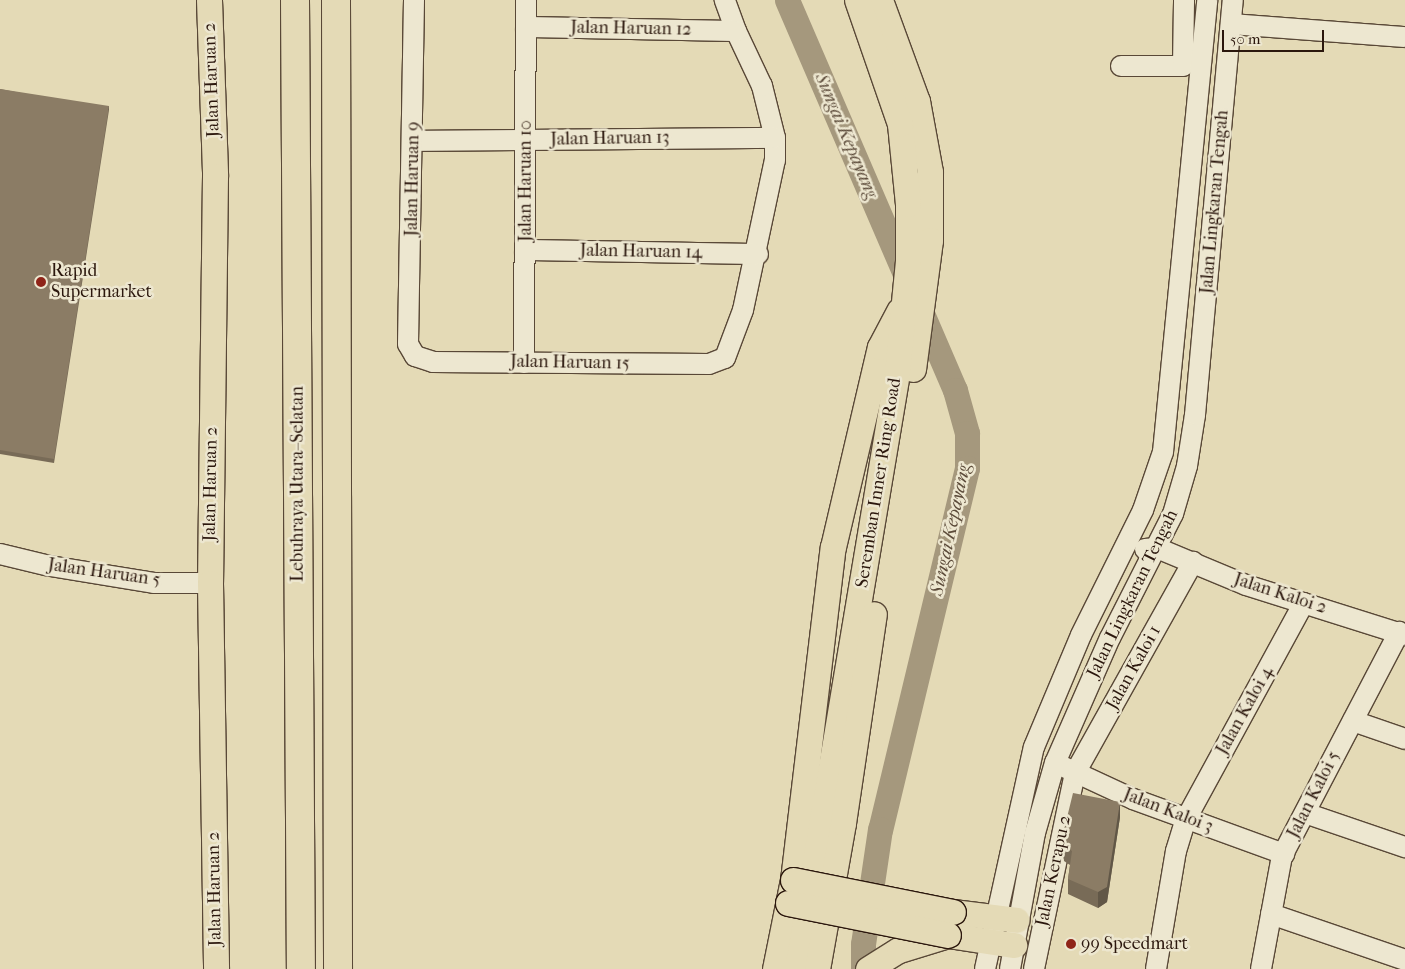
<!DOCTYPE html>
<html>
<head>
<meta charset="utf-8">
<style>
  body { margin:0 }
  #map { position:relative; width:1405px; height:969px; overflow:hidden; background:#e4dab6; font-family:"IM FELL French Canon",serif }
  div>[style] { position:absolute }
  .river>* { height:25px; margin:-12.5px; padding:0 12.5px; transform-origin:12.5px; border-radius:12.5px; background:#a5987d }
  .roads { filter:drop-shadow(1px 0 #594837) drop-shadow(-1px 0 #594837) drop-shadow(0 1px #594837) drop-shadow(0 -1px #594837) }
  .minor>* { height:20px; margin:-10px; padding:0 10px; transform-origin:10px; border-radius:10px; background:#ede7d0 }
  .major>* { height:25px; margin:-12.5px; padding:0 12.5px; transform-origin:12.5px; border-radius:12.5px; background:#e4dab6 }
  .highway>* { height:28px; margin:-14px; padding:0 14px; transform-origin:14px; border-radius:14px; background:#e4dab6 }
  .bridges { filter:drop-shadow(1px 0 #2b170d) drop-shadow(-1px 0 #2b170d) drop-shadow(0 1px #2b170d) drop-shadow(0 -1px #2b170d) }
  .major-bridge>* { height:25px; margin:-12.5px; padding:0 12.5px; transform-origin:12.5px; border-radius:12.5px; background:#e4dab6 }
  .wall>* { inset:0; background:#786b57 }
  .shaded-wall>* { inset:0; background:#615747; transform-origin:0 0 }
  .building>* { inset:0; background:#8b7c65 }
  .dots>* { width:14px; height:14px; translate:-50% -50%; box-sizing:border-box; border:2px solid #ede7d0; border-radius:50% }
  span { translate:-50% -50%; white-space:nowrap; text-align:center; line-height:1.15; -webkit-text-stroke:5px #ede7d0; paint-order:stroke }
  .street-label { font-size:18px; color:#2b170d }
  .poi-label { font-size:18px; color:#2b170d }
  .left { translate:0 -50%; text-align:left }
  .water-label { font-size:19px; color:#5c4b3a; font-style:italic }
  .scale { position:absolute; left:1222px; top:30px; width:102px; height:22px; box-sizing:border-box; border:2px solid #2b170d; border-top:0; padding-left:6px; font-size:15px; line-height:18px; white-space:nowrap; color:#2b170d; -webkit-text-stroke:4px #ede7d0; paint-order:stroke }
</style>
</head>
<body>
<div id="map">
  <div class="river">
    <div style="left:787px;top:0;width:425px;rotate:66.7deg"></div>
    <div style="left:955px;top:390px;width:45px;rotate:74.4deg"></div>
    <div style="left:967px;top:433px;width:35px;rotate:90deg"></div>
    <div style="left:967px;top:468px;width:371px;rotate:103.5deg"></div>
    <div style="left:880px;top:829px;width:116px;rotate:98.4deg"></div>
    <div style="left:863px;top:944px;width:25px;rotate:90deg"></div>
  </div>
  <div class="roads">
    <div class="minor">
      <div style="left:414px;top:0;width:344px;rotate:91deg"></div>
      <div style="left:408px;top:344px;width:14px;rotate:60deg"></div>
      <div style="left:415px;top:356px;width:19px;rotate:18deg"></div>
      <div style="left:433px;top:362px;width:276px;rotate:0.4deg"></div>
      <div style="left:709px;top:364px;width:17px;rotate:-21deg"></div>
      <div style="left:725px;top:358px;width:51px;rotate:-69.4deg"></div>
      <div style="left:743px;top:310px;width:153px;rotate:-78deg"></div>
      <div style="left:775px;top:160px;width:22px;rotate:-90deg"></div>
      <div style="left:775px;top:138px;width:54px;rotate:-104deg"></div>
      <div style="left:762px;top:86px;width:61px;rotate:-115.3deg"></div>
      <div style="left:736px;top:31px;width:33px;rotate:-110deg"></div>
      <div style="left:1231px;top:24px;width:174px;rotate:4.3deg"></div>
      <div style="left:526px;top:27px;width:210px;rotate:1.1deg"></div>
      <div style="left:1121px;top:66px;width:62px"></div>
      <div style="left:1183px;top:66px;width:66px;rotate:-89.1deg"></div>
      <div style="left:414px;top:141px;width:361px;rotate:-0.5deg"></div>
      <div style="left:525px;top:250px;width:233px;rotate:1deg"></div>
      <div style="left:524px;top:363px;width:363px;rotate:-89.7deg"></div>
      <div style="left:1145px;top:549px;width:12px;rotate:-5deg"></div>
      <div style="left:1157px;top:548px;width:96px;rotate:22.6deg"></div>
      <div style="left:1246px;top:585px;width:167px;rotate:17.5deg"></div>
      <div style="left:0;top:554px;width:51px;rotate:13.5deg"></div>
      <div style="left:50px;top:566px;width:105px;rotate:9.3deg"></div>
      <div style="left:154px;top:583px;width:56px"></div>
      <div style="left:1353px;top:721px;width:55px;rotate:19.1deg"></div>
      <div style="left:1064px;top:767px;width:76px;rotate:24.9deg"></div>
      <div style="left:1133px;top:799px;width:161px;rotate:20deg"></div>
      <div style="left:1305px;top:813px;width:106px;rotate:18.8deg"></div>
      <div style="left:1271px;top:914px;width:142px;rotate:18.9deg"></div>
      <div style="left:985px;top:969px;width:227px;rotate:-77.6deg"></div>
      <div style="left:1034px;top:747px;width:121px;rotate:-67.2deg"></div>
      <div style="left:1081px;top:635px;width:140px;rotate:-63.6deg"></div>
      <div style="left:1143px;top:510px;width:61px;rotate:-71deg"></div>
      <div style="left:1163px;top:452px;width:454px;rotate:-84.4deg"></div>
      <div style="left:1010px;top:969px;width:138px;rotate:-79.6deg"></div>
      <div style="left:1035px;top:833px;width:73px;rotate:-74.1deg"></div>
      <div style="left:1055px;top:763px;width:137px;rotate:-66.3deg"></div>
      <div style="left:1110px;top:638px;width:139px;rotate:-63.1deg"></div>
      <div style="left:1173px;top:514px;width:50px;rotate:-73.7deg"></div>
      <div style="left:1187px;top:466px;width:52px;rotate:-81.1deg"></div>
      <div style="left:1195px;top:415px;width:417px;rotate:-84.8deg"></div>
      <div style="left:1034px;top:969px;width:200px;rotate:-78.2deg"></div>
      <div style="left:1075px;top:773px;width:242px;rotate:-60.8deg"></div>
      <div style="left:1156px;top:969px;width:120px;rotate:-80.4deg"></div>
      <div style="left:1176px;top:851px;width:34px;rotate:-73deg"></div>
      <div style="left:1186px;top:819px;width:246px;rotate:-61.4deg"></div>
      <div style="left:1261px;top:969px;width:115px;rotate:-79.5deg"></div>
      <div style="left:1282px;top:856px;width:253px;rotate:-62.4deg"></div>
    </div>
    <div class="major">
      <div style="left:209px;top:0;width:176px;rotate:88deg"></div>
      <div style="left:215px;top:176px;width:407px;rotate:90.7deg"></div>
      <div style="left:210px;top:583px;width:386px;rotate:89.1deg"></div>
      <div style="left:880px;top:0;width:108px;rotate:69.9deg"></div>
      <div style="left:917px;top:101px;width:72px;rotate:79.6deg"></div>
      <div style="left:930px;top:172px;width:68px;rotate:90deg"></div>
      <div style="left:930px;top:240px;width:130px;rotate:97.5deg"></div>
      <div style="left:953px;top:912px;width:64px;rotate:7.1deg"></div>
      <div style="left:775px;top:969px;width:91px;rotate:-78.6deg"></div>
      <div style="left:793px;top:880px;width:335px;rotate:-83.2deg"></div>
      <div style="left:833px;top:547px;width:205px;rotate:-76.8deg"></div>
      <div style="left:880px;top:347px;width:41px;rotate:-62.2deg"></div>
      <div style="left:797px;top:969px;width:604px;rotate:-80.48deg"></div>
      <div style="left:897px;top:373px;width:113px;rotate:-84.4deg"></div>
      <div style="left:908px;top:261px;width:57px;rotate:-90deg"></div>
      <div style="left:908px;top:204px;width:80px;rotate:-95.7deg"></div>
      <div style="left:900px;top:124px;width:131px;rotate:-109.1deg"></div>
      <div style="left:817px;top:969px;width:148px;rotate:-79.9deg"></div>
      <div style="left:843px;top:823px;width:211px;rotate:-81.6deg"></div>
      <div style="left:868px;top:969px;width:36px;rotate:-32deg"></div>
      <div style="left:899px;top:950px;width:51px;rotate:-17deg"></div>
      <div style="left:948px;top:935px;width:67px;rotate:8.6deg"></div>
    </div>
    <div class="highway">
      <div style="left:295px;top:0;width:969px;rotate:89.65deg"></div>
      <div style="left:336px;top:0;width:969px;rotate:89.88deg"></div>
    </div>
  </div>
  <div class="bridges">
    <div class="major-bridge">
      <div style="left:793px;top:880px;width:163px;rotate:11.3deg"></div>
      <div style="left:788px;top:903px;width:163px;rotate:11.3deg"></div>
    </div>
  </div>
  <div class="wall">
    <div style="clip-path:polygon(0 89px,109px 110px,54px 463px,0 454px)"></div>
    <div style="clip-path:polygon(1120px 817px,1107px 902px,1098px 908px,1068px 894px,1068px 879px,1070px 865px,1064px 861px,1062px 853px,1062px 838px)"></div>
  </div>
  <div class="shaded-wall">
    <div style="left:109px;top:106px;width:4px;height:357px;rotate:90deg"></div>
    <div style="clip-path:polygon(1120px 802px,1120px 817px,1107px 902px,1098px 908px,1098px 892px)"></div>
  </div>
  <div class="building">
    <div style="clip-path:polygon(0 89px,109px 106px,54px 459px,0 450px)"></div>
    <div style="clip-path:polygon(1073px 793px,1120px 802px,1107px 887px,1098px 892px,1068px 879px,1072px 851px,1064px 845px,1062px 838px)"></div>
  </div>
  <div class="dots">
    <div style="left:41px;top:282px;background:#8f2418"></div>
    <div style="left:1071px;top:944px;background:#8f2418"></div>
  </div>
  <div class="street-label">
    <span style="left:631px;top:29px;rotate:1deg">Jalan Haruan 12</span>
    <span style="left:212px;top:80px;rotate:-92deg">Jalan Haruan 2</span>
    <span style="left:610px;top:139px;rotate:-1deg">Jalan Haruan 13</span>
    <span style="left:413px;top:179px;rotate:-89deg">Jalan Haruan 9</span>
    <span style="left:526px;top:181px;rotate:-90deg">Jalan Haruan 10</span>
    <span style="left:1215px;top:202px;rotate:-85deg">Jalan Lingkaran Tengah</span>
    <span style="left:641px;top:252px;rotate:1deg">Jalan Haruan 14</span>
    <span style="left:570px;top:363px;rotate:1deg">Jalan Haruan 15</span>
    <span style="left:879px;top:483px;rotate:-81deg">Seremban Inner Ring Road</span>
    <span style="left:211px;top:484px;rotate:-89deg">Jalan Haruan 2</span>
    <span style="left:298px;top:484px;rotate:-90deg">Lebuhraya Utara–Selatan</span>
    <span style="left:104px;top:573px;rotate:8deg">Jalan Haruan 5</span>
    <span style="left:1133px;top:594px;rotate:-64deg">Jalan Lingkaran Tengah</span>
    <span style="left:1280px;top:594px;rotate:18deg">Jalan Kaloi 2</span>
    <span style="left:1134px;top:668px;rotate:-61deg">Jalan Kaloi 1</span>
    <span style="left:1245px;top:711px;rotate:-61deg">Jalan Kaloi 4</span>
    <span style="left:1314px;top:795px;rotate:-63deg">Jalan Kaloi 5</span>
    <span style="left:1168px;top:811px;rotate:21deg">Jalan Kaloi 3</span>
    <span style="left:1054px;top:871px;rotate:-78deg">Jalan Kerapu 2</span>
    <span style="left:215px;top:889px;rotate:-91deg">Jalan Haruan 2</span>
  </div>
  <div class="poi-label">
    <span class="left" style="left:51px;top:282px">Rapid<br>Supermarket</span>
    <span class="left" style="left:1081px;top:944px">99 Speedmart</span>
  </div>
  <div class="water-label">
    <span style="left:846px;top:136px;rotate:67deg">Sungai Kepayang</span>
    <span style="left:951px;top:530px;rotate:-78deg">Sungai Kepayang</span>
  </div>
  <div class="scale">50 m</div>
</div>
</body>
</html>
